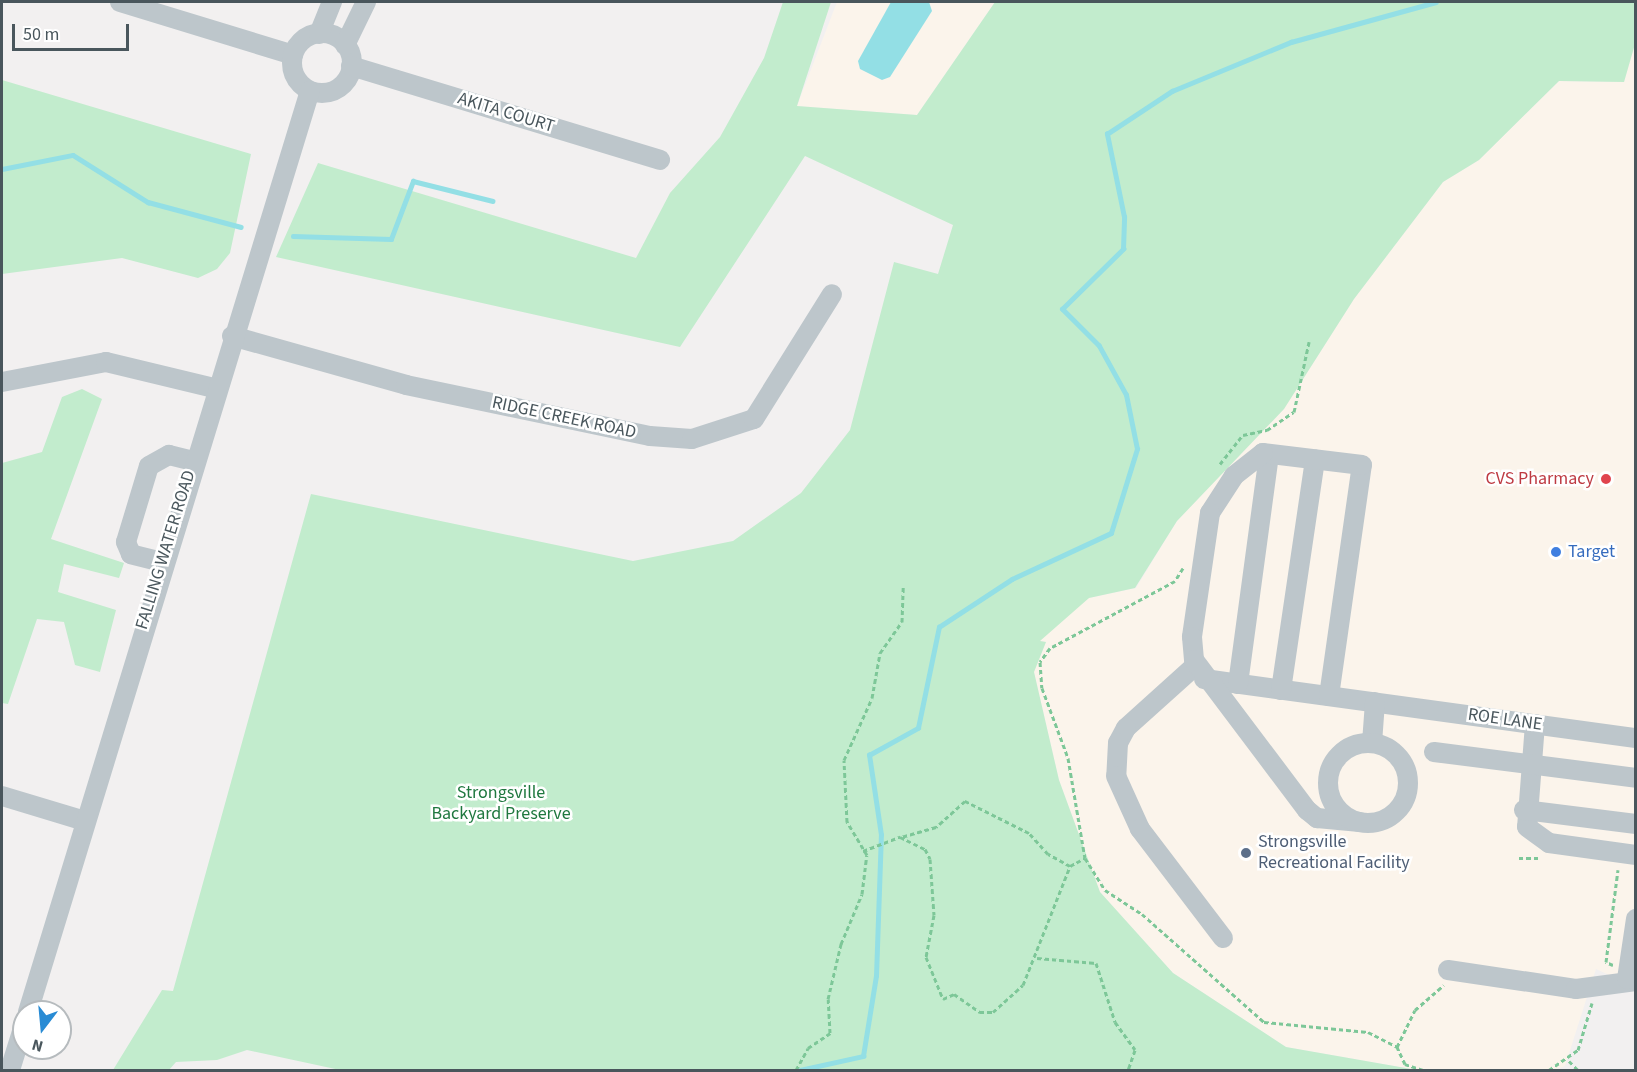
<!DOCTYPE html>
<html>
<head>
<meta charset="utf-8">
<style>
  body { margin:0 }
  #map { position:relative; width:1637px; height:1072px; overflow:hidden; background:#f2f0f0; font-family:"Source Sans 3",sans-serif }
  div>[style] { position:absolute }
  .commercial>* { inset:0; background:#fbf4eb }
  .green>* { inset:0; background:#c2eccd }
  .water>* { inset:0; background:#93dfe5 }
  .stream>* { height:4.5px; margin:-2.25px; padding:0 2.25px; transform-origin:2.25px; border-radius:2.25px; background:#93dfe5 }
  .path>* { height:3px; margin-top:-1.5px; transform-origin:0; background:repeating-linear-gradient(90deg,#7dc798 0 4.5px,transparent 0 7.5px) }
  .minor>* { height:20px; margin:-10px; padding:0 10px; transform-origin:10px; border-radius:10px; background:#bdc6cb }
  .minor>.ring { margin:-10px; padding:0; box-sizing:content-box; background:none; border:20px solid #bdc6cb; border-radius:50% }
  .dots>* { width:16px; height:16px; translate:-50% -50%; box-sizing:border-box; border:3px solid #fff; border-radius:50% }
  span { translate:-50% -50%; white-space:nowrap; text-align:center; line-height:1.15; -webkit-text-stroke:5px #fff; paint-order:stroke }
  .street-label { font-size:18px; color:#49565c }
  .health-label { font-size:18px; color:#be3a42 }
  .right { translate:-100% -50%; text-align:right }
  .shop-label { font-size:18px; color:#366cbe }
  .left { translate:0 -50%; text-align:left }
  .park-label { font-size:18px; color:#1f783f }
  .service-label { font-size:18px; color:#4e5e75 }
  .frame { position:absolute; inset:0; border:3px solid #49565c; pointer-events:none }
  .north { position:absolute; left:12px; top:1000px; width:60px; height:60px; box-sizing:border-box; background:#fff; border:2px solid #b6bbbe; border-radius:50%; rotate:196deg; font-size:16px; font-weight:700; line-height:24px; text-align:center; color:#49565c }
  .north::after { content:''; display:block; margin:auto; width:21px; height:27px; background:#298bd4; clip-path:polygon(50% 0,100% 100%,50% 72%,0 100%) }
  .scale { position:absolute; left:12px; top:24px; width:117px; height:27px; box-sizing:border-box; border:3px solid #49565c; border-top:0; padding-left:8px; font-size:18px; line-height:21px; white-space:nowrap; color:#49565c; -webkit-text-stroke:4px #fff; paint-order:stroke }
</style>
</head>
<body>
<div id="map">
  <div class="commercial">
    <div style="clip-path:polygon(837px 2px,995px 2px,917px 115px,797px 106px)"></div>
    <div style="clip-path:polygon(1635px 44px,1635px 987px,1596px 969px,1565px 1066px,1554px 1070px,1417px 1070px,1286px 1047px,1173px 973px,1100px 892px,1059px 780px,1034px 672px,1046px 642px,1034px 640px,1089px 598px,1136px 588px,1177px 521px,1284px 409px,1354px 299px,1443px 182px,1479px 160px,1559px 81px,1624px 82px)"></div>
  </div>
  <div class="green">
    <div style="clip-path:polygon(783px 2px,831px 2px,797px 106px,917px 115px,995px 2px,1635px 2px,1635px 44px,1624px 82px,1559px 81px,1479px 160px,1443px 182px,1354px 299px,1284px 409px,1177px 521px,1135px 588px,1089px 598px,1040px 641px,1046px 642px,1034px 672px,1059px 780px,1100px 892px,1173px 973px,1286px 1047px,1417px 1070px,340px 1070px,247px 1050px,217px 1060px,176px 1062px,169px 1070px,113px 1070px,162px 990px,173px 991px,311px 494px,633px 561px,733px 541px,801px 493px,850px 430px,894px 262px,938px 274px,953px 225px,805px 156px,680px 347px,276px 257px,318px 163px,636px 258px,670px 193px,720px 137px,764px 58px)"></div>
    <div style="clip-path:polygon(2px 80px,251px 154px,230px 253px,217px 269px,198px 278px,122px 258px,2px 274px)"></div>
    <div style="clip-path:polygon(82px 389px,102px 399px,51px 539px,124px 563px,119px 578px,64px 564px,58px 592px,116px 610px,100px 672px,75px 665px,64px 622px,37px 619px,8px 704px,2px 703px,2px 463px,42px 452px,62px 397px)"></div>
  </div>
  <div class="water">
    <div style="clip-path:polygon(891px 2px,929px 2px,932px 11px,890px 77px,882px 80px,860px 69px,858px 61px)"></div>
  </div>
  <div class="stream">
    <div style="left:2px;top:169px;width:72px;rotate:-11.2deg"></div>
    <div style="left:73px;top:155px;width:89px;rotate:32.1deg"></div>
    <div style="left:148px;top:202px;width:96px;rotate:15deg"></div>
    <div style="left:293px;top:236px;width:98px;rotate:1.8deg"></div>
    <div style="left:391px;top:239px;width:62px;rotate:-69.2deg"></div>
    <div style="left:413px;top:181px;width:82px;rotate:14deg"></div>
    <div style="left:800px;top:1070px;width:65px;rotate:-12.5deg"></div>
    <div style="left:863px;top:1056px;width:81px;rotate:-80.8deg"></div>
    <div style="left:876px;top:976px;width:141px;rotate:-88deg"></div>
    <div style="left:881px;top:835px;width:81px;rotate:-98.5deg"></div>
    <div style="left:869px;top:755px;width:56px;rotate:-28.9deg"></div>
    <div style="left:918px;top:728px;width:103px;rotate:-78.3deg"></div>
    <div style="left:939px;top:627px;width:87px;rotate:-33.3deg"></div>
    <div style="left:1012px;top:579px;width:109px;rotate:-24.9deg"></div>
    <div style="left:1111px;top:533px;width:88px;rotate:-72.8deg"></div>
    <div style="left:1137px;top:449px;width:55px;rotate:-101.5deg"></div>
    <div style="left:1126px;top:395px;width:56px;rotate:-118.9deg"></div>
    <div style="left:1099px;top:346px;width:52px;rotate:-135deg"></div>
    <div style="left:1062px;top:309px;width:86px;rotate:-44.5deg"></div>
    <div style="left:1123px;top:249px;width:32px;rotate:-88deg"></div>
    <div style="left:1124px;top:217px;width:85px;rotate:-101.6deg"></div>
    <div style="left:1107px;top:134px;width:78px;rotate:-33.5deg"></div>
    <div style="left:1172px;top:91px;width:129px;rotate:-22.4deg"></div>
    <div style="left:1291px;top:42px;width:150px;rotate:-15.4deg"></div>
  </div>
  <div class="path">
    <div style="left:1220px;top:464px;width:37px;rotate:-52deg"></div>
    <div style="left:1243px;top:435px;width:25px;rotate:-12deg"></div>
    <div style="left:1267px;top:430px;width:32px;rotate:-34deg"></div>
    <div style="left:1294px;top:412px;width:72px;rotate:-77.9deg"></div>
    <div style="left:1183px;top:568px;width:15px;rotate:122deg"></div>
    <div style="left:1175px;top:581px;width:142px;rotate:151.8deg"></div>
    <div style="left:1050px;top:648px;width:17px;rotate:126deg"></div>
    <div style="left:1040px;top:662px;width:26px;rotate:86deg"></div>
    <div style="left:1042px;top:688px;width:75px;rotate:69.6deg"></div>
    <div style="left:1068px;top:758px;width:101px;rotate:80.4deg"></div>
    <div style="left:1085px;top:858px;width:38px;rotate:58deg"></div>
    <div style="left:1105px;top:890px;width:44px;rotate:33deg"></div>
    <div style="left:1142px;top:914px;width:163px;rotate:41.5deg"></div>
    <div style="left:1264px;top:1022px;width:104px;rotate:5.5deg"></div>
    <div style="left:1368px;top:1032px;width:33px;rotate:27deg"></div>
    <div style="left:863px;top:851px;width:40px;rotate:-21deg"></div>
    <div style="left:1519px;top:858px;width:21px"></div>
    <div style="left:1070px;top:866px;width:25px;rotate:-151deg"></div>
    <div style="left:1048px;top:854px;width:28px;rotate:-132deg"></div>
    <div style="left:1029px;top:833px;width:72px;rotate:-153.4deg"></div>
    <div style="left:965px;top:801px;width:39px;rotate:138deg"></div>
    <div style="left:936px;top:827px;width:37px;rotate:164deg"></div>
    <div style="left:900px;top:837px;width:28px;rotate:26deg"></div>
    <div style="left:925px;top:849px;width:11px;rotate:63deg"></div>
    <div style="left:930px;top:859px;width:56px;rotate:85.9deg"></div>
    <div style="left:934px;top:915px;width:43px;rotate:100.8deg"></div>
    <div style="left:926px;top:957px;width:45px;rotate:68deg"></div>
    <div style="left:943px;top:999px;width:12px;rotate:-24deg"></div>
    <div style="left:954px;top:994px;width:32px;rotate:35deg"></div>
    <div style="left:980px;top:1012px;width:13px"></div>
    <div style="left:993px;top:1012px;width:40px;rotate:-42deg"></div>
    <div style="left:1023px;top:985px;width:128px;rotate:-68.4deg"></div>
    <div style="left:1070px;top:866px;width:17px;rotate:-28deg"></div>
    <div style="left:1037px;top:958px;width:59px;rotate:4.8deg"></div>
    <div style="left:1096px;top:963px;width:62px;rotate:72.1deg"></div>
    <div style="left:1115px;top:1022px;width:34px;rotate:54deg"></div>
    <div style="left:1135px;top:1050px;width:21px;rotate:109deg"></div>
    <div style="left:1613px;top:965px;width:8px;rotate:-157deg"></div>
    <div style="left:1606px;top:962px;width:93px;rotate:-82.6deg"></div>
    <div style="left:1569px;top:1061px;width:13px;rotate:45deg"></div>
    <div style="left:796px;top:1070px;width:25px;rotate:-61deg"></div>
    <div style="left:808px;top:1048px;width:27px;rotate:-34deg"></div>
    <div style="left:830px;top:1033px;width:34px;rotate:-93deg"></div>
    <div style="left:828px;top:999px;width:57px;rotate:-76.7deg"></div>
    <div style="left:841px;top:944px;width:54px;rotate:-67.2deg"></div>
    <div style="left:862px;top:894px;width:39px;rotate:-83deg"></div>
    <div style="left:867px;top:855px;width:39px;rotate:-121deg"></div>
    <div style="left:847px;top:822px;width:62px;rotate:-92.8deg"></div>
    <div style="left:844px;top:760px;width:68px;rotate:-65.7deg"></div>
    <div style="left:872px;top:698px;width:46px;rotate:-79.9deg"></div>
    <div style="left:880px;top:653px;width:38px;rotate:-55deg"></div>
    <div style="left:902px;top:622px;width:35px;rotate:-88deg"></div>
    <div style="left:1423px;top:1070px;width:19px;rotate:-162deg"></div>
    <div style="left:1405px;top:1064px;width:19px;rotate:-115deg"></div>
    <div style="left:1397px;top:1047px;width:41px;rotate:-64.1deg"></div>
    <div style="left:1415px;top:1010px;width:38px;rotate:-41deg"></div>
    <div style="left:1549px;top:1070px;width:35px;rotate:-35deg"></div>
    <div style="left:1578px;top:1050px;width:49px;rotate:-73.4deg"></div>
  </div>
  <div class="minor">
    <div style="left:120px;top:2px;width:181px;rotate:17deg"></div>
    <div class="ring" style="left:292px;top:33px;width:40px;height:40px"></div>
    <div style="left:319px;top:34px;width:35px;rotate:-68deg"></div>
    <div style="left:345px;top:45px;width:48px;rotate:-64deg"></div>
    <div style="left:351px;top:66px;width:323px;rotate:16.9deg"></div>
    <div style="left:232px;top:336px;width:181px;rotate:15.7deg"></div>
    <div style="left:406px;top:385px;width:249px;rotate:11.8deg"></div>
    <div style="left:650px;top:436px;width:42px;rotate:4.1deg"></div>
    <div style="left:692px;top:439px;width:65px;rotate:-17.9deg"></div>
    <div style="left:754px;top:419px;width:147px;rotate:-58deg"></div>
    <div style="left:2px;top:382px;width:106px;rotate:-10.9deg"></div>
    <div style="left:106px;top:362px;width:111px;rotate:13.5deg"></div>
    <div style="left:162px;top:562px;width:32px;rotate:-166deg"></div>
    <div style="left:131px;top:554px;width:13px;rotate:-113deg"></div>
    <div style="left:126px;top:542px;width:79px;rotate:-73.2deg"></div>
    <div style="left:149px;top:466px;width:23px;rotate:-29deg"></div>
    <div style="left:169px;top:455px;width:25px;rotate:14deg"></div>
    <div style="left:1196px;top:665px;width:94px;rotate:138deg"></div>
    <div style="left:1126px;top:728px;width:17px;rotate:118deg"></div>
    <div style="left:1118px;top:743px;width:33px;rotate:93deg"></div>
    <div style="left:1116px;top:776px;width:58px;rotate:65.6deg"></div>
    <div style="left:1140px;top:829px;width:137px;rotate:52.7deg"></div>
    <div style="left:1204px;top:679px;width:436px;rotate:7.8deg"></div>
    <div style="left:1238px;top:684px;width:232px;rotate:-82.3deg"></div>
    <div style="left:1281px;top:690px;width:233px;rotate:-81.6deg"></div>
    <div style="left:1329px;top:696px;width:233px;rotate:-81.9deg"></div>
    <div style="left:1362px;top:465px;width:100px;rotate:-173.1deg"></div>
    <div style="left:1263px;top:453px;width:37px;rotate:142deg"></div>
    <div style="left:1234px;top:476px;width:44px;rotate:123deg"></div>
    <div style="left:1210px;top:513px;width:125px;rotate:98.3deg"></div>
    <div style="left:1192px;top:637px;width:23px;rotate:85deg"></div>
    <div style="left:1194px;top:660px;width:188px;rotate:53deg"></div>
    <div style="left:1307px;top:810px;width:13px;rotate:39deg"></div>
    <div style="left:1317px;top:818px;width:43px;rotate:5.3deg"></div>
    <div style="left:1535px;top:724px;width:103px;rotate:94.4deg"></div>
    <div style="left:1527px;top:827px;width:27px;rotate:36deg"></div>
    <div style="left:1549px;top:843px;width:88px;rotate:7.9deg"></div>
    <div style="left:1372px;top:743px;width:41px;rotate:-85.8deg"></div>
    <div class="ring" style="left:1328px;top:743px;width:60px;height:60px"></div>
    <div style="left:1434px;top:752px;width:204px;rotate:7.3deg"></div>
    <div style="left:2px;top:796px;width:87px;rotate:16.8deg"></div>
    <div style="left:1524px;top:810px;width:113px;rotate:7.1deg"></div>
    <div style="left:1448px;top:970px;width:129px;rotate:8.4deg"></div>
    <div style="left:1576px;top:989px;width:61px;rotate:-7.6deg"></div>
    <div style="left:1627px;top:979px;width:61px;rotate:-81.5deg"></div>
    <div style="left:28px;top:1012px;width:963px;rotate:-72.98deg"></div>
    <div style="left:10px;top:1070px;width:47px;rotate:-72.7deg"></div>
  </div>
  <div class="dots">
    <div style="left:1606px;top:479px;background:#e0444e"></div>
    <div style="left:1556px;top:552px;background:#3f7fe0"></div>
    <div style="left:1246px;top:853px;background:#5c6f8a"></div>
  </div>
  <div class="street-label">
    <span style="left:506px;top:113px;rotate:17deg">AKITA COURT</span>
    <span style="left:564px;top:418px;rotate:12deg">RIDGE CREEK ROAD</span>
    <span style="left:166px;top:550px;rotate:-73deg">FALLING WATER ROAD</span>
    <span style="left:1505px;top:720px;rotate:8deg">ROE LANE</span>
  </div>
  <div class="health-label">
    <span class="right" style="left:1594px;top:479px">CVS Pharmacy</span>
  </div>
  <div class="shop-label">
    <span class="left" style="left:1568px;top:552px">Target</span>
  </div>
  <div class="park-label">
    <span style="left:501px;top:804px">Strongsville<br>Backyard Preserve</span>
  </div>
  <div class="service-label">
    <span class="left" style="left:1258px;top:853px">Strongsville<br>Recreational Facility</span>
  </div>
  <div class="frame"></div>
  <div class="north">N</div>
  <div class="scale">50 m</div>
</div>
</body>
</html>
